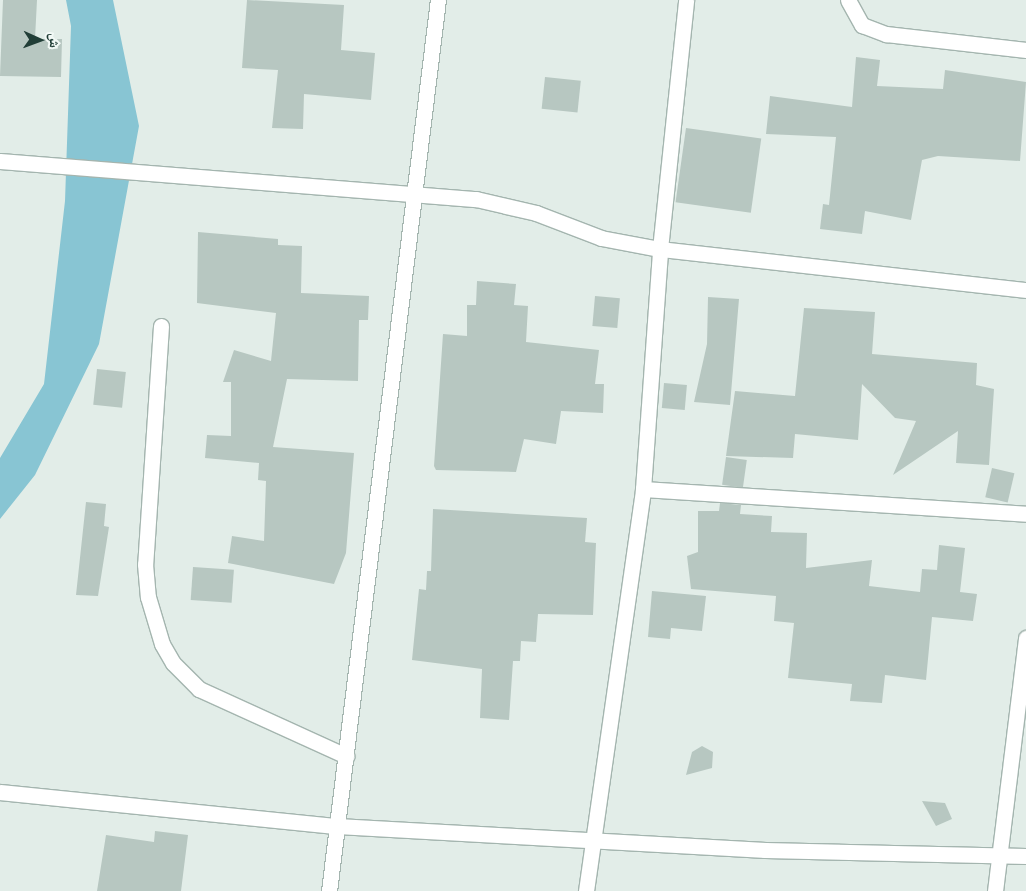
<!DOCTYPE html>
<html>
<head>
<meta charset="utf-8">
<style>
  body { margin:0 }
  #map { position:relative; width:1026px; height:891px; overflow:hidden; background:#e2ede8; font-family:"PT Sans Narrow","Noto Naskh Arabic",sans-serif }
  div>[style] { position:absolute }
  .water>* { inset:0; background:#88c5d3 }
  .building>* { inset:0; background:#b7c7c1; transform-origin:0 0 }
  .roads { filter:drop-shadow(1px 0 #a4b5af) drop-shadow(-1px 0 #a4b5af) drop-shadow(0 1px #a4b5af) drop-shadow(0 -1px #a4b5af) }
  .minor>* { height:15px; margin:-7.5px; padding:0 7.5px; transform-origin:7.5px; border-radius:7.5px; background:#fff }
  span { translate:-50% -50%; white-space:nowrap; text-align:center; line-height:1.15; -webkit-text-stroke:5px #f2f9f6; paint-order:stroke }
  .north { position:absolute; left:15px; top:15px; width:50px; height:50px; -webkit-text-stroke:4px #f2f9f6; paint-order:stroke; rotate:92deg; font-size:14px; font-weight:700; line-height:20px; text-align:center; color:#213e37 }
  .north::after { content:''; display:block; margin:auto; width:18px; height:22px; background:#213e37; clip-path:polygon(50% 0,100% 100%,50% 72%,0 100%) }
</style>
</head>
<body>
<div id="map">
  <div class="water">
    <div style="clip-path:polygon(66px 0,113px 0,139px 126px,99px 344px,35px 475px,0 519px,0 458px,44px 384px,65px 201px,71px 26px)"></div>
  </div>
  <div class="building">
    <div style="clip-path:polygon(3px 0,37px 0,35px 39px,62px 39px,61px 77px,0 76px)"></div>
    <div style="clip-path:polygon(247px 0,344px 5px,341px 50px,375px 53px,371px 100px,304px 94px,303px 129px,272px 128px,278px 70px,242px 68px)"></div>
    <div style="clip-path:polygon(856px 57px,880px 60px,877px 86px,943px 89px,945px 70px,1026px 82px,1020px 161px,938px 156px,922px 160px,911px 220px,865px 211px,862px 234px,820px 229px,823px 204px,829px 205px,836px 137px,766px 134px,770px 96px,852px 107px)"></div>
    <div style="left:545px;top:77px;width:36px;height:32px;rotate:6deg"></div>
    <div style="left:686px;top:128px;width:76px;height:75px;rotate:8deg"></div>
    <div style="clip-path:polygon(198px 232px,278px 239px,278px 245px,302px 246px,301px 293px,369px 296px,368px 320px,359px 320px,358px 381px,287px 379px,273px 447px,354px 453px,346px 553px,334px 584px,228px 563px,232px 536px,264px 541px,266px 481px,258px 480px,259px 463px,205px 458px,207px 435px,231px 436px,231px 382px,223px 382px,234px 350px,271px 361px,276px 313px,197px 303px)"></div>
    <div style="clip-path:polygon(477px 281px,516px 284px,514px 305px,528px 306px,526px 342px,599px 350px,595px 384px,604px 384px,603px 413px,561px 411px,556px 444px,524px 439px,516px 472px,436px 470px,434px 466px,443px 334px,467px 336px,467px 305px,476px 305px)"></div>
    <div style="left:595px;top:296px;width:25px;height:30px;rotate:5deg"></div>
    <div style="clip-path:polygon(708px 297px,739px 299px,730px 405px,694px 402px,707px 344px)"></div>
    <div style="clip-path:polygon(804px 308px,875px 312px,872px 354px,977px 363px,976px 385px,994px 389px,989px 465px,956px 463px,958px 431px,893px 475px,916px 421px,895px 418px,862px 384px,858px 440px,795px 434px,793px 458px,726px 456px,735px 391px,795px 396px)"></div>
    <div style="left:97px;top:369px;width:29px;height:36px;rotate:6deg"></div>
    <div style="left:664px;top:383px;width:23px;height:25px;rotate:5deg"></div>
    <div style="left:726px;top:457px;width:21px;height:28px;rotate:8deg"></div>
    <div style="left:992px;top:468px;width:23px;height:30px;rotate:13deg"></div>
    <div style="clip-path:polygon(86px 502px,106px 504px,104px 526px,109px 527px,98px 596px,76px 595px)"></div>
    <div style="clip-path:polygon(720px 503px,741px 505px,740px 514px,772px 516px,771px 532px,807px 533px,806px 568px,872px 560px,869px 586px,920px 592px,922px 569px,937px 570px,939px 545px,965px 548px,960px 592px,977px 594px,973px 621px,932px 617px,926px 680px,885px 675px,882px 703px,850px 701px,852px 684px,788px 678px,794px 623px,774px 621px,776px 596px,691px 589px,687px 556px,698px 552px,698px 511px,719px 511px)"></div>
    <div style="clip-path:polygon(433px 509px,587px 518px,585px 542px,596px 543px,593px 615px,538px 614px,536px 642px,521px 641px,520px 661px,513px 661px,509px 720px,480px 718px,482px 669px,412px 660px,419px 589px,426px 590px,427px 571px,431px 571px)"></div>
    <div style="left:193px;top:567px;width:41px;height:33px;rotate:4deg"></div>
    <div style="clip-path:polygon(652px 591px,706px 596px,702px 631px,671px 628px,670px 639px,648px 637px)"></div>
    <div style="clip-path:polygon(702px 746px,713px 752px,712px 768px,686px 775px,692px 752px)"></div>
    <div style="clip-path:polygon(922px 801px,945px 803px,952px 819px,936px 826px)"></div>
    <div style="clip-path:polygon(155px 831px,188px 835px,181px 891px,97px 891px,106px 835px,154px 842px)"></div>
  </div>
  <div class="roads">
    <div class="minor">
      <div style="left:848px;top:0;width:29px;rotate:61deg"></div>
      <div style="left:862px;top:25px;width:26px;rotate:21deg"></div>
      <div style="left:886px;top:34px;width:141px;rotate:6.5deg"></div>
      <div style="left:0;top:161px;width:478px;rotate:4.6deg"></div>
      <div style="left:476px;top:199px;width:62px;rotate:13.1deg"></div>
      <div style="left:536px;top:213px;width:70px;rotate:21deg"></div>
      <div style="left:601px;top:238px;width:60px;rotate:10.6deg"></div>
      <div style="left:660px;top:249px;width:368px;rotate:6.4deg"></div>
      <div style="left:161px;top:326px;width:239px;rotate:93.8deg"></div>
      <div style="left:145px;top:564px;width:33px;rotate:85deg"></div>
      <div style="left:148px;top:597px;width:49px;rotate:73.4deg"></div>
      <div style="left:162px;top:644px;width:22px;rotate:60deg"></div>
      <div style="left:173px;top:663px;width:37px;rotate:45deg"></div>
      <div style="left:199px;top:689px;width:162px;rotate:24.5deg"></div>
      <div style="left:643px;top:489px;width:384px;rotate:3.7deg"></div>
      <div style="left:0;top:792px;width:339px;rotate:5.8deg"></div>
      <div style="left:337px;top:826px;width:429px;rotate:3.2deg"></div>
      <div style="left:765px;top:850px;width:261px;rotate:1.3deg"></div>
      <div style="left:329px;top:891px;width:898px;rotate:-83.03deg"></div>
      <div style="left:586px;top:891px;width:406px;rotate:-81.9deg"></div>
      <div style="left:643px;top:489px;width:241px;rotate:-85.9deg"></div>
      <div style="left:660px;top:249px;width:250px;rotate:-84deg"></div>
      <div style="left:995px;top:891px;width:255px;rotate:-83deg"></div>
    </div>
  </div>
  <div class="north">ش</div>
</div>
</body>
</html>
